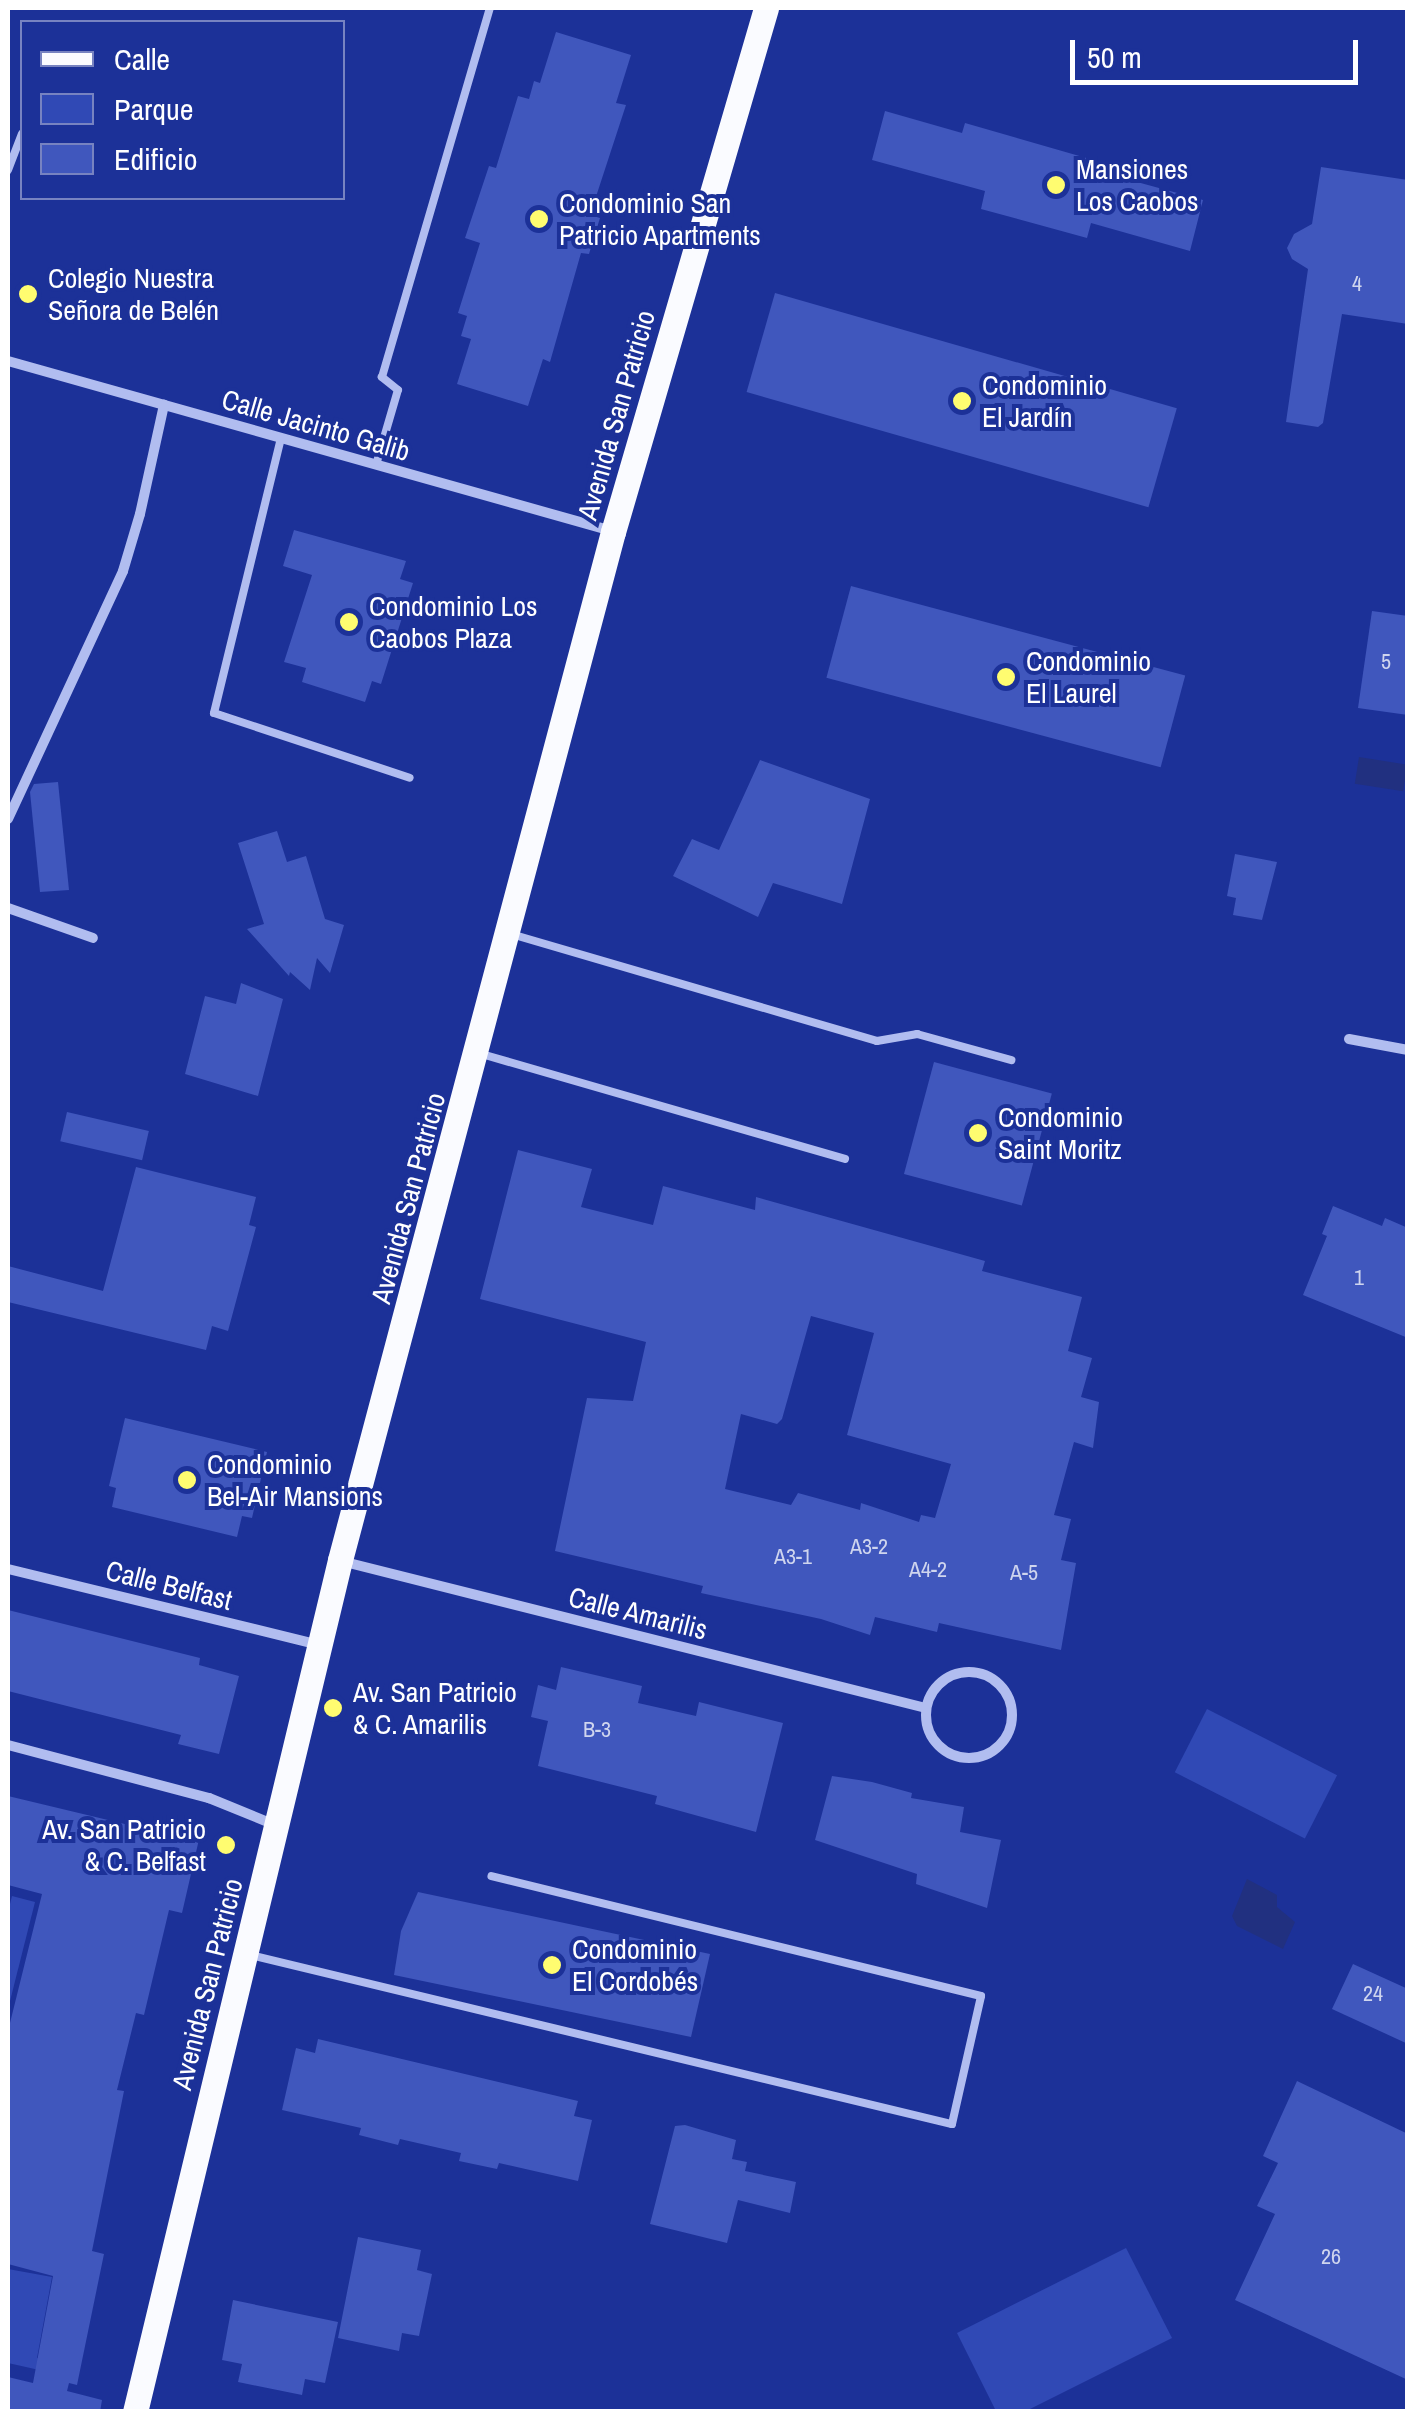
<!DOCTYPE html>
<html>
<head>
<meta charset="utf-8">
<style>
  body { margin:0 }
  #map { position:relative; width:1415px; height:2419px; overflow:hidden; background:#1c3198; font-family:"Archivo Narrow",sans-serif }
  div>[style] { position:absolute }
  .green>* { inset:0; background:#3049b5; transform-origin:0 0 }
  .water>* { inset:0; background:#213080; transform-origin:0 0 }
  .building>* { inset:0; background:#4057bd; transform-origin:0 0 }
  .service>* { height:8px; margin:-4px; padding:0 4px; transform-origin:4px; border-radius:4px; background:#b1bdf0 }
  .minor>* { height:10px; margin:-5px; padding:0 5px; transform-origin:5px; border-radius:5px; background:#b1bdf0 }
  .minor>.ring { margin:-5px; padding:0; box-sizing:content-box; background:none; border:10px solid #b1bdf0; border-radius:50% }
  .primary>* { height:25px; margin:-12.5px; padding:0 12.5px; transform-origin:12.5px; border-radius:12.5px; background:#fafbff }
  .dots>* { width:28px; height:28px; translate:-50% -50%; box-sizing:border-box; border:5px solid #1c3198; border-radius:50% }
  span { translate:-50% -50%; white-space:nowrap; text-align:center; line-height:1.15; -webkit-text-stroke:8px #1c3198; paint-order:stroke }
  .number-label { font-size:22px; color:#cfd5ee }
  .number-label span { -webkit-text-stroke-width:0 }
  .poi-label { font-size:28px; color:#fff }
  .left { translate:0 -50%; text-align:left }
  .right { translate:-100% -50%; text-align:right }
  .street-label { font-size:28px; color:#fff }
  .frame { position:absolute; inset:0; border:10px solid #fff; pointer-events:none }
  .legend { position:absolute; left:20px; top:20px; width:325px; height:180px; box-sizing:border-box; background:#1c3198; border:2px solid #7783c1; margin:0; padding:12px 18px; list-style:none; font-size:30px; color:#fff }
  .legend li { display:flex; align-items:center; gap:20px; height:50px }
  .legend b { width:50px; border:2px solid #7783c1 }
  .scale { position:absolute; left:1070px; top:40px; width:288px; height:45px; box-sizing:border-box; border:5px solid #fff; border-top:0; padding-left:12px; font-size:30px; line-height:35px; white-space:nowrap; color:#fff; -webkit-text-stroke:8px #1c3198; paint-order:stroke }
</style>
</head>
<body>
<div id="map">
  <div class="green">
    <div style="left:1207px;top:1709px;width:146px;height:71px;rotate:27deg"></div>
    <div style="clip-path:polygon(12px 1896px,35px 1902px,8px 2009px,8px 1912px)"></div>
    <div style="clip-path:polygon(1126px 2248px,1172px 2338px,1026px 2411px,996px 2411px,957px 2333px)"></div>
    <div style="clip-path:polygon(8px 2269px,52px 2277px,37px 2358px,68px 2368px,66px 2376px,8px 2363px)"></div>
  </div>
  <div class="water">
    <div style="left:1359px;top:757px;width:49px;height:27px;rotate:9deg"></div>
    <div style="clip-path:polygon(1247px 1879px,1277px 1895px,1277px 1907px,1295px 1922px,1283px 1949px,1237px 1926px,1232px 1916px)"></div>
  </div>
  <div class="building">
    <div style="clip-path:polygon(556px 32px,631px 55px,616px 103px,626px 105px,590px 215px,600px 218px,589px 254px,581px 253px,550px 362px,543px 359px,528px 406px,457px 384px,471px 339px,461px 336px,467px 316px,458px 313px,480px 243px,465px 238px,489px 166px,496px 168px,518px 96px,529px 99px,534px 81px,540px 83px)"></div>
    <div style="clip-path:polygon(885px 111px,962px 133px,965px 123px,1128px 170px,1126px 179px,1203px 200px,1190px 251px,1091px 223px,1087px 238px,981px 209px,985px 191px,872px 160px)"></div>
    <div style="clip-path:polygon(1321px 167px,1408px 180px,1408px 324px,1342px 314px,1323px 423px,1318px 427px,1286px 422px,1308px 269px,1292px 259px,1287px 248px,1294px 234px,1312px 224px)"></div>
    <div style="left:775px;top:293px;width:418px;height:103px;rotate:16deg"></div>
    <div style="clip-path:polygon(294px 530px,406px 561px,400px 579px,413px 583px,381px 684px,372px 681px,365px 702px,302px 682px,306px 668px,284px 662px,312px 575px,283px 566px)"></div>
    <div style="left:851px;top:586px;width:346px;height:95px;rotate:15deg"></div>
    <div style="clip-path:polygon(1372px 611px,1408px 616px,1408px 715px,1358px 708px)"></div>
    <div style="clip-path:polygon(760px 760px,870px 799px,842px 904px,773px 883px,758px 917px,673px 876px,692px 839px,719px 850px)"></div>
    <div style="clip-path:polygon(58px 782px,69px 890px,40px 892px,30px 792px,34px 784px)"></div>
    <div style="clip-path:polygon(277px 831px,287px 862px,306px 856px,325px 919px,344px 925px,330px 973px,317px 958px,310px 990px,290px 972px,289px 976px,247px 929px,264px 924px,238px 843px)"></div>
    <div style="clip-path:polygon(1235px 854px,1277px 862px,1262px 920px,1233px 915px,1236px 898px,1227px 896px)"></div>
    <div style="clip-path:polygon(241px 983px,283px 999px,258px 1096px,185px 1074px,205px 996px,236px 1004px)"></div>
    <div style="left:934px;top:1062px;width:122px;height:116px;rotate:15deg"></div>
    <div style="left:67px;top:1112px;width:84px;height:30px;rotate:13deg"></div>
    <div style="clip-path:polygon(evenodd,518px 1150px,592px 1169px,581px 1207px,653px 1225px,663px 1186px,755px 1210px,756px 1197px,985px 1261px,982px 1271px,1082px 1297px,1068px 1351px,1092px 1358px,1081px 1397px,1099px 1402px,1093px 1448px,1074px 1442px,1054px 1515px,1071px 1519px,1061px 1560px,1076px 1563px,1061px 1650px,939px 1623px,937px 1632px,875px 1617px,870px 1635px,821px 1619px,701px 1593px,703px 1586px,555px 1551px,587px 1398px,633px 1401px,646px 1342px,480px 1299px,518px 1150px,811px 1316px,874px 1333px,847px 1435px,951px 1464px,935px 1518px,921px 1515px,919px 1522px,861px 1503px,860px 1510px,798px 1493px,791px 1505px,725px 1489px,741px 1414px,777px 1424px,782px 1419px,811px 1316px)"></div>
    <div style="clip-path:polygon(136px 1167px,256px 1197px,249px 1225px,256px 1227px,228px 1331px,212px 1326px,206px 1350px,8px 1302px,8px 1266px,103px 1291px)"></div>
    <div style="clip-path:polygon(1333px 1206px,1382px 1226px,1385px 1218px,1408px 1228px,1408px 1338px,1303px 1295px,1327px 1236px,1322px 1234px)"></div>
    <div style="clip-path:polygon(125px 1418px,267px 1452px,252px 1518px,242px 1516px,237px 1537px,112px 1507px,116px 1488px,109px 1486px)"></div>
    <div style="clip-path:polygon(8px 1610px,200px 1658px,199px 1665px,239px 1676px,219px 1754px,178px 1744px,181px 1735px,8px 1691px)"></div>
    <div style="clip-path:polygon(561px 1667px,642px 1686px,638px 1703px,696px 1716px,699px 1702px,783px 1723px,756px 1832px,655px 1804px,657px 1796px,538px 1766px,548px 1721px,531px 1717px,538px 1685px,556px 1690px)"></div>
    <div style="clip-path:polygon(832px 1776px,872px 1782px,912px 1793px,911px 1798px,964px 1807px,960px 1832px,1001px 1840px,987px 1908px,916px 1884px,917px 1874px,815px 1840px)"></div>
    <div style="clip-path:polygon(8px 1796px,158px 1832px,160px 1825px,200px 1835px,182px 1913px,169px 1910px,144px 2015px,136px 2013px,117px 2090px,124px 2091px,92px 2251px,104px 2254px,77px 2385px,69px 2383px,67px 2391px,102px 2400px,100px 2412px,8px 2412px,8px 2377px,33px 2383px,53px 2276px,8px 2264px,8px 2031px,42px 1894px,8px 1885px)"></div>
    <div style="clip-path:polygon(418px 1892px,710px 1954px,691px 2037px,394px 1975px,401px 1931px)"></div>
    <div style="clip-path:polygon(1353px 1964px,1408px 1989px,1408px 2044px,1332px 2009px)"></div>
    <div style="clip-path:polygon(318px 2039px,578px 2101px,574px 2116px,592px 2120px,578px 2181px,499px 2163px,497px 2169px,459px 2161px,461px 2153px,400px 2139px,398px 2145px,359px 2135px,361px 2128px,282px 2110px,296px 2048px,315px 2053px)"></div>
    <div style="clip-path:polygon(1297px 2081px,1408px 2134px,1408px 2380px,1235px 2300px,1275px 2214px,1257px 2206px,1278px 2163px,1263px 2156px)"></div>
    <div style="clip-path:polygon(685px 2125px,736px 2140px,732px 2159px,747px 2162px,745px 2171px,796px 2182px,790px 2213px,738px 2200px,727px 2243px,650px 2224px,675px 2126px)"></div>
    <div style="clip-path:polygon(358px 2237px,421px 2250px,417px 2270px,432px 2274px,419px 2336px,402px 2333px,399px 2351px,338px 2338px)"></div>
    <div style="clip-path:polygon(233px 2300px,338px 2322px,325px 2383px,305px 2379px,302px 2395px,238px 2382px,242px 2364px,222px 2360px)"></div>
  </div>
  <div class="service">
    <div style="left:8px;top:170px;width:39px;rotate:-69deg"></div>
    <div style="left:281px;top:438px;width:283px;rotate:103.7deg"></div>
    <div style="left:214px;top:713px;width:206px;rotate:18.3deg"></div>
    <div style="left:376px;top:465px;width:78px;rotate:-73.7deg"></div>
    <div style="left:398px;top:390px;width:21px;rotate:-141deg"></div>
    <div style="left:382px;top:377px;width:384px;rotate:-73.7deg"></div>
    <div style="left:511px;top:934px;width:381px;rotate:16.3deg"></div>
    <div style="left:877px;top:1041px;width:41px;rotate:-9.9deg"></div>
    <div style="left:917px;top:1034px;width:98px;rotate:15.5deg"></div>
    <div style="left:478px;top:1053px;width:382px;rotate:16.1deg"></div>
    <div style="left:250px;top:1955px;width:722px;rotate:13.54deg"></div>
    <div style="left:952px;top:2124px;width:131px;rotate:-77.2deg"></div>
    <div style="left:981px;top:1996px;width:504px;rotate:-166.24deg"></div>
  </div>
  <div class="minor">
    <div style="left:8px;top:361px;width:627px;rotate:15.72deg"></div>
    <div style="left:8px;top:819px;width:273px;rotate:-65.1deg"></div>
    <div style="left:123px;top:571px;width:59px;rotate:-73.4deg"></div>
    <div style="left:140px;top:514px;width:112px;rotate:-77.6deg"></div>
    <div style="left:8px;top:908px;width:90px;rotate:19.4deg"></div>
    <div style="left:1349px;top:1039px;width:60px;rotate:10.6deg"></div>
    <div style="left:341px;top:1561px;width:603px;rotate:14.11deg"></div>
    <div style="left:8px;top:1569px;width:320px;rotate:13.7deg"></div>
    <div class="ring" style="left:926px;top:1672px;width:76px;height:76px"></div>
    <div style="left:8px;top:1745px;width:208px;rotate:14.8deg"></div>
    <div style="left:209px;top:1798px;width:71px;rotate:22.2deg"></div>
  </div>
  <div class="primary">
    <div style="left:135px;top:2412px;width:876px;rotate:-76.47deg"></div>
    <div style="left:340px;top:1560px;width:1064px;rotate:-75.13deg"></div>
    <div style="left:613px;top:532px;width:546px;rotate:-73.72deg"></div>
  </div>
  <div class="dots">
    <div style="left:1056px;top:185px;background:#fffc70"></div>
    <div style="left:539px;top:219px;background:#fffc70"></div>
    <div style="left:28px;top:294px;background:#fffc70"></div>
    <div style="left:962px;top:401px;background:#fffc70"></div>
    <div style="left:349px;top:622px;background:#fffc70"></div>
    <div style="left:1006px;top:677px;background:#fffc70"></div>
    <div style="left:978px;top:1133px;background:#fffc70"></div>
    <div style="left:187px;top:1480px;background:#fffc70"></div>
    <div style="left:333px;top:1708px;background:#fffc70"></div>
    <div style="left:226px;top:1845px;background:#fffc70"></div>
    <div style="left:552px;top:1965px;background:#fffc70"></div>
  </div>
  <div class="number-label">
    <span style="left:1357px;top:284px">4</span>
    <span style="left:1386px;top:662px">5</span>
    <span style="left:1359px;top:1278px">1</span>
    <span style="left:869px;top:1547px">A3-2</span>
    <span style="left:793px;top:1557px">A3-1</span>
    <span style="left:928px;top:1570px">A4-2</span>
    <span style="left:1024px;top:1573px">A-5</span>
    <span style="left:597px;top:1730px">B-3</span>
    <span style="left:1373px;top:1994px">24</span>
    <span style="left:1331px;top:2257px">26</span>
  </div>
  <div class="poi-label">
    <span class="left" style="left:1076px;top:185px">Mansiones<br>Los Caobos</span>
    <span class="left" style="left:559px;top:219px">Condominio San<br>Patricio Apartments</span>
    <span class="left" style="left:48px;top:294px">Colegio Nuestra<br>Señora de Belén</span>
    <span class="left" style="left:982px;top:401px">Condominio<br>El Jardín</span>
    <span class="left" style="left:369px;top:622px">Condominio Los<br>Caobos Plaza</span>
    <span class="left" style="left:1026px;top:677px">Condominio<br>El Laurel</span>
    <span class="left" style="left:998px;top:1133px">Condominio<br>Saint Moritz</span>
    <span class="left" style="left:207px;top:1480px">Condominio<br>Bel-Air Mansions</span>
    <span class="left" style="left:353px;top:1708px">Av. San Patricio<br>&amp; C. Amarilis</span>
    <span class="right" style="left:206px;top:1845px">Av. San Patricio<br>&amp; C. Belfast</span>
    <span class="left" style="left:572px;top:1965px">Condominio<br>El Cordobés</span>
  </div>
  <div class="street-label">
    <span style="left:616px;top:415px;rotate:-74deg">Avenida San Patricio</span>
    <span style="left:316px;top:425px;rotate:16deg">Calle Jacinto Galib</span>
    <span style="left:408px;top:1198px;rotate:-75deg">Avenida San Patricio</span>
    <span style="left:169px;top:1585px;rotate:14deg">Calle Belfast</span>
    <span style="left:638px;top:1613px;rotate:14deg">Calle Amarilis</span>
    <span style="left:207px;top:1984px;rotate:-76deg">Avenida San Patricio</span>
  </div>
  <div class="frame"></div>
  <ul class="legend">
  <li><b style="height:12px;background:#fafbff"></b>Calle</li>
  <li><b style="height:28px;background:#3049b5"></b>Parque</li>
  <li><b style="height:28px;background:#4057bd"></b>Edificio</li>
  </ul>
  <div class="scale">50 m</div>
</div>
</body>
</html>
